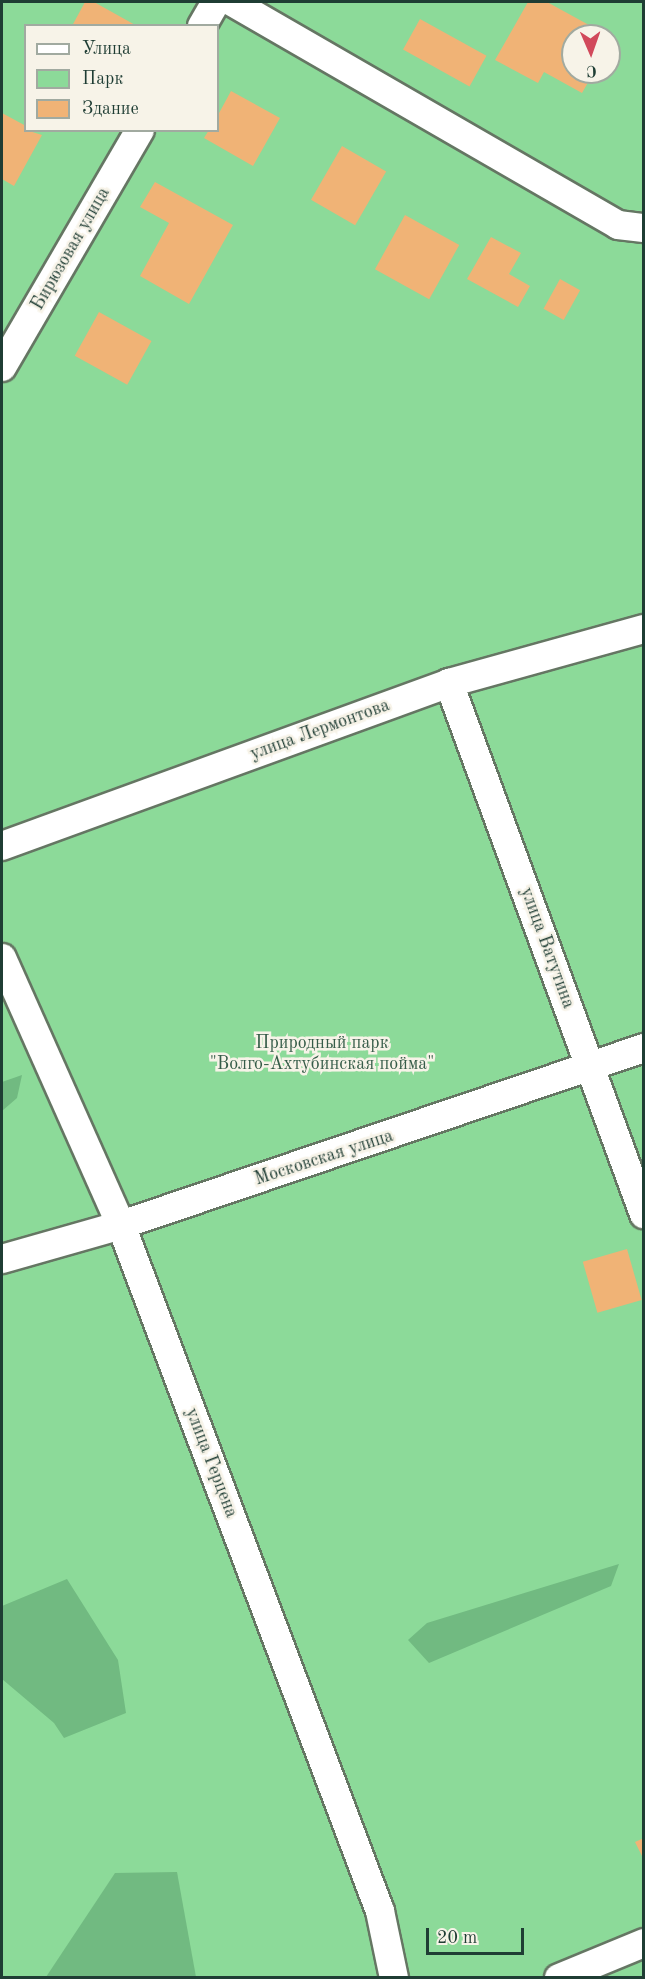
<!DOCTYPE html>
<html>
<head>
<meta charset="utf-8">
<style>
  body { margin:0 }
  #map { position:relative; width:645px; height:1979px; overflow:hidden; background:#e6dfba; font-family:"Old Standard TT",serif }
  div>[style] { position:absolute }
  .green>* { inset:0; background:#8cda99 }
  .forest>* { inset:0; background:#71ba81 }
  .building>* { inset:0; background:#f0b376; transform-origin:0 0 }
  .roads { filter:drop-shadow(2px 0 #657663) drop-shadow(-2px 0 #657663) drop-shadow(0 2px #657663) drop-shadow(0 -2px #657663) }
  .street>* { height:28px; margin:-14px; padding:0 14px; transform-origin:14px; border-radius:14px; background:#fff }
  span { translate:-50% -50%; white-space:nowrap; text-align:center; line-height:1.15; -webkit-text-stroke:5px #f7f3e8; paint-order:stroke }
  .street-label { font-size:18px; color:#1f3d34 }
  .park-label { font-size:18px; color:#355c48 }
  .frame { position:absolute; inset:0; border:3px solid #1f3d34; pointer-events:none }
  .legend { position:absolute; left:24px; top:24px; width:195px; height:108px; box-sizing:border-box; background:#f7f3e8; border:2px solid #a1aaa0; margin:0; padding:8px 10px; list-style:none; font-size:18px; color:#1f3d34 }
  .legend li { display:flex; align-items:center; gap:12px; height:30px }
  .legend b { width:30px; border:2px solid #a1aaa0 }
  .north { position:absolute; left:561px; top:24px; width:60px; height:60px; box-sizing:border-box; background:#f7f3e8; border:2px solid #a1aaa0; border-radius:50%; rotate:178deg; font-size:16px; font-weight:700; line-height:24px; text-align:center; color:#1f3d34 }
  .north::after { content:''; display:block; margin:auto; width:21px; height:27px; background:#d1495b; clip-path:polygon(50% 0,100% 100%,50% 72%,0 100%) }
  .scale { position:absolute; left:426px; top:1928px; width:98px; height:27px; box-sizing:border-box; border:3px solid #1f3d34; border-top:0; padding-left:8px; font-size:18px; line-height:21px; white-space:nowrap; color:#1f3d34; -webkit-text-stroke:4px #f7f3e8; paint-order:stroke }
</style>
</head>
<body>
<div id="map">
  <div class="green">
    <div style="clip-path:polygon(evenodd,2px 2px,643px 2px,643px 1977px,2px 1977px,2px 2px,26px 26px,218px 26px,218px 130px,26px 130px,26px 26px,2px 2px,573px 36px,609px 36px,609px 72px,573px 72px,573px 36px)"></div>
  </div>
  <div class="forest">
    <div style="clip-path:polygon(22px 1075px,17px 1098px,2px 1111px,2px 1082px)"></div>
    <div style="clip-path:polygon(619px 1564px,611px 1586px,429px 1663px,408px 1640px,427px 1623px)"></div>
    <div style="clip-path:polygon(67px 1579px,118px 1660px,126px 1713px,64px 1738px,54px 1723px,2px 1679px,2px 1606px)"></div>
    <div style="clip-path:polygon(177px 1872px,196px 1977px,46px 1977px,115px 1873px)"></div>
  </div>
  <div class="building">
    <div style="clip-path:polygon(85px 2px,94px 2px,137px 26px,72px 26px)"></div>
    <div style="clip-path:polygon(528px 2px,547px 2px,609px 36px,573px 36px,573px 72px,594px 72px,582px 93px,544px 72px,538px 83px,495px 60px)"></div>
    <div style="left:420px;top:19px;width:76px;height:35px;rotate:29deg"></div>
    <div style="clip-path:polygon(231px 91px,280px 118px,253px 166px,204px 138px,209px 130px,218px 130px,218px 115px)"></div>
    <div style="clip-path:polygon(2px 113px,26px 126px,26px 130px,42px 135px,14px 186px,2px 179px)"></div>
    <div style="left:342px;top:146px;width:51px;height:62px;rotate:30deg"></div>
    <div style="clip-path:polygon(155px 182px,233px 225px,189px 304px,140px 276px,169px 223px,140px 207px)"></div>
    <div style="left:405px;top:215px;width:62px;height:62px;rotate:29deg"></div>
    <div style="clip-path:polygon(491px 237px,521px 253px,509px 274px,530px 286px,518px 307px,467px 279px)"></div>
    <div style="left:560px;top:279px;width:23px;height:34px;rotate:29deg"></div>
    <div style="left:99px;top:312px;width:60px;height:50px;rotate:29deg"></div>
    <div style="left:627px;top:1249px;width:53px;height:46px;rotate:74deg"></div>
    <div style="clip-path:polygon(644px 1838px,644px 1860px,635px 1842px)"></div>
  </div>
  <div class="roads">
    <div class="street">
      <div style="left:232px;top:2px;width:446px;rotate:30deg"></div>
      <div style="left:618px;top:225px;width:26px;rotate:7deg"></div>
      <div style="left:202px;top:26px;width:28px;rotate:-60deg"></div>
      <div style="left:2px;top:367px;width:274px;rotate:-59.8deg"></div>
      <div style="left:449px;top:683px;width:566px;rotate:69.84deg"></div>
      <div style="left:2px;top:846px;width:476px;rotate:-20deg"></div>
      <div style="left:449px;top:683px;width:202px;rotate:-15.5deg"></div>
      <div style="left:2px;top:958px;width:292px;rotate:66deg"></div>
      <div style="left:121px;top:1225px;width:733px;rotate:69.32deg"></div>
      <div style="left:380px;top:1911px;width:68px;rotate:78.2deg"></div>
      <div style="left:2px;top:1259px;width:124px;rotate:-15.9deg"></div>
      <div style="left:121px;top:1225px;width:552px;rotate:-18.7deg"></div>
      <div style="left:559px;top:1978px;width:92px;rotate:-22.4deg"></div>
    </div>
  </div>
  <div class="street-label">
    <span style="left:71px;top:249px;rotate:-60deg">Бирюзовая улица</span>
    <span style="left:320px;top:730px;rotate:-20deg">улица Лермонтова</span>
    <span style="left:547px;top:948px;rotate:70deg">улица Ватутина</span>
    <span style="left:324px;top:1158px;rotate:-18deg">Московская улица</span>
    <span style="left:211px;top:1463px;rotate:69deg">улица Герцена</span>
  </div>
  <div class="park-label">
    <span style="left:322px;top:1054px">Природный парк<br>"Волго-Ахтубинская пойма"</span>
  </div>
  <div class="frame"></div>
  <ul class="legend">
  <li><b style="height:8px;background:#fff"></b>Улица</li>
  <li><b style="height:16px;background:#8cda99"></b>Парк</li>
  <li><b style="height:16px;background:#f0b376"></b>Здание</li>
  </ul>
  <div class="north">С</div>
  <div class="scale">20 m</div>
</div>
</body>
</html>
